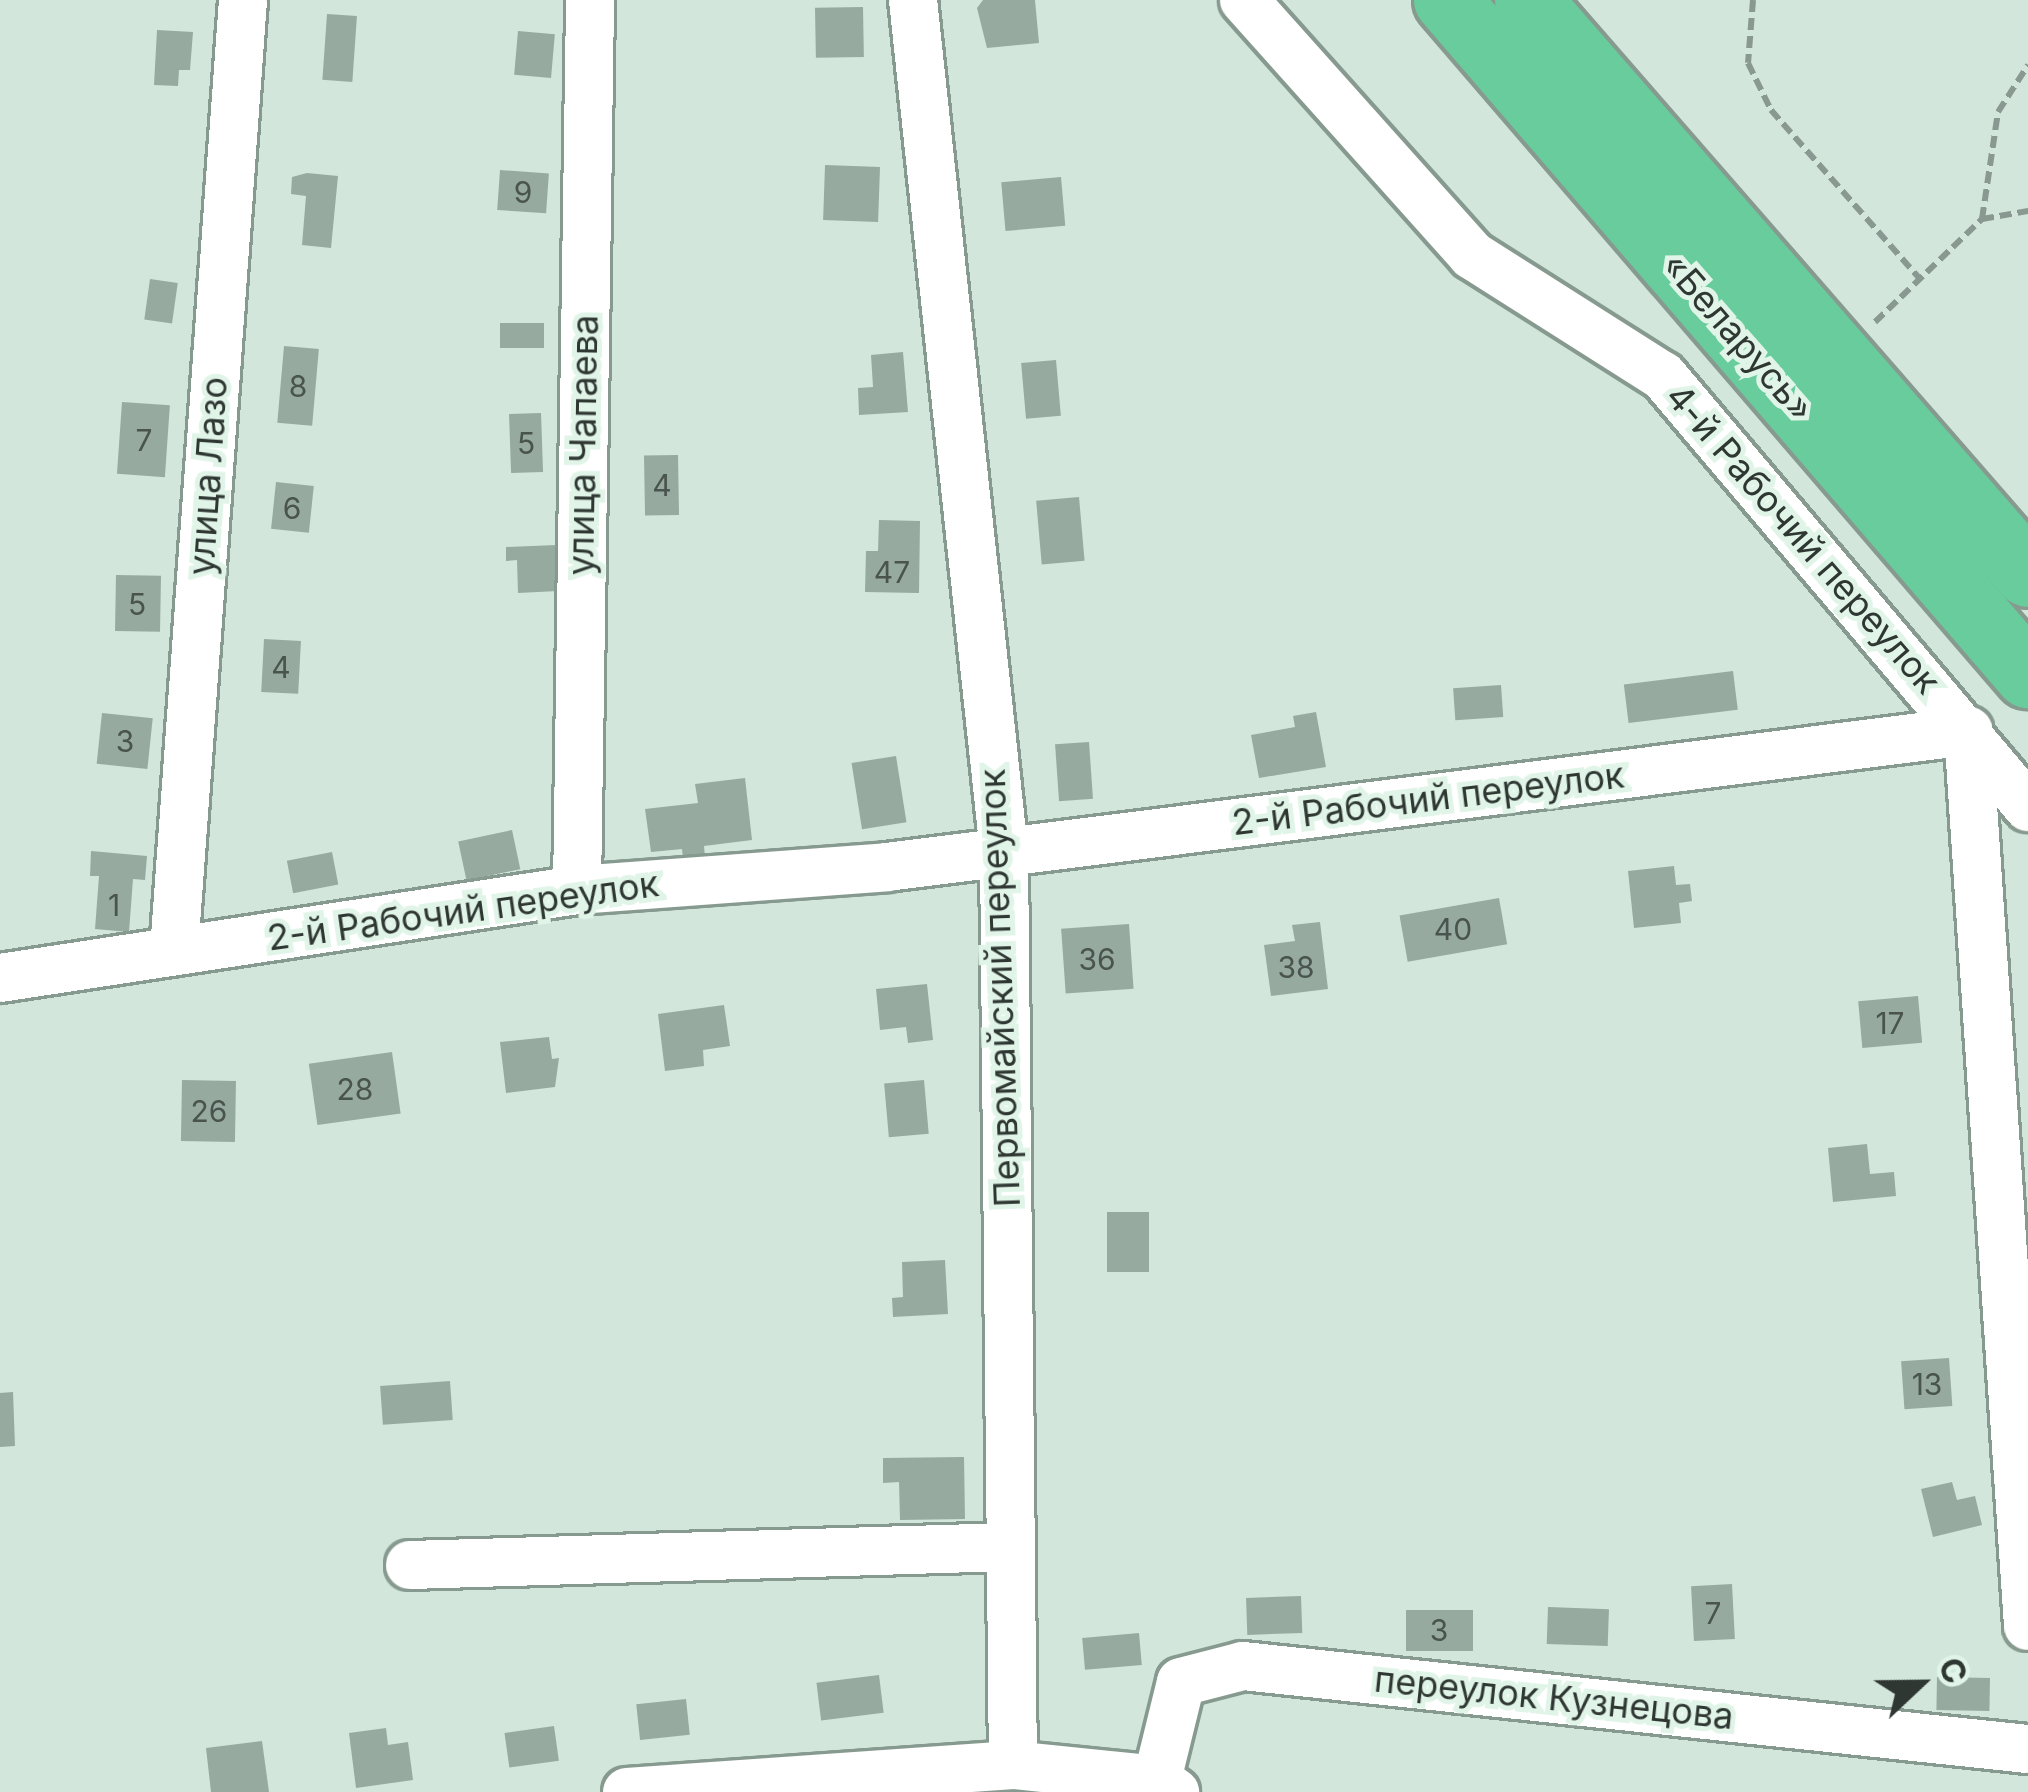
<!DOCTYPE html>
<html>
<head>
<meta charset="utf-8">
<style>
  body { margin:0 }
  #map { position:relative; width:2028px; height:1792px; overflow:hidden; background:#d2e6db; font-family:Inter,sans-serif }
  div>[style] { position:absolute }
  .building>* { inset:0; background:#97aaa0; transform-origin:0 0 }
  .path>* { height:6px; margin-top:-3px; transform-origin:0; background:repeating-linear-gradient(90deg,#899890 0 12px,transparent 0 18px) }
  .roads { filter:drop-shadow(3px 0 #879a8f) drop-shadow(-3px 0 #879a8f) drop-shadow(0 3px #879a8f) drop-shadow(0 -3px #879a8f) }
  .minor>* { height:48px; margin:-24px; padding:0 24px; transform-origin:24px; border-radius:24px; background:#fff }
  .highway>* { height:66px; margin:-33px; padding:0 33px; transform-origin:33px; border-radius:33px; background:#68cc9d }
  span { translate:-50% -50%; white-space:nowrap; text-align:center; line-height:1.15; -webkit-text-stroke:10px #e0f4e8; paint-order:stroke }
  .number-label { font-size:30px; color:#49544e }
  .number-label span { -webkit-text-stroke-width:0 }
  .street-label { font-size:36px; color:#2f3733 }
  .north { position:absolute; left:1860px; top:1624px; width:120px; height:120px; -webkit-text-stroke:9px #e0f4e8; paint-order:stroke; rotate:68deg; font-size:33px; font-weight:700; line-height:48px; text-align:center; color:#2f3733 }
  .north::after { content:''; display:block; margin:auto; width:42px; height:54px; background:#2f3733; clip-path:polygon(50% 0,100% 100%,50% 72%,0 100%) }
</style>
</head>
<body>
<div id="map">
  <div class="building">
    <div style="clip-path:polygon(983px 0,1035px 0,1039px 43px,987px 48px,977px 8px)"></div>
    <div style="left:863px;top:7px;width:50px;height:48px;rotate:89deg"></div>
    <div style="left:327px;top:14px;width:30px;height:66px;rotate:4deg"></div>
    <div style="clip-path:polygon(157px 30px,193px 32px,190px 70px,179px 70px,178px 86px,154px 85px)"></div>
    <div style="left:518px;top:31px;width:37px;height:44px;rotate:5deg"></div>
    <div style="left:880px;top:167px;width:55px;height:55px;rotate:92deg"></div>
    <div style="left:500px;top:170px;width:49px;height:40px;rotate:4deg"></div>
    <div style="clip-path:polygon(307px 173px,338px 176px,331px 248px,302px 245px,306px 196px,291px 194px,292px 177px)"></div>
    <div style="left:1061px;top:177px;width:49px;height:60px;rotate:85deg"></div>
    <div style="left:150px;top:279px;width:28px;height:41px;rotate:8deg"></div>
    <div style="left:500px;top:323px;width:44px;height:25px"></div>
    <div style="left:284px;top:346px;width:35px;height:77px;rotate:5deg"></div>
    <div style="clip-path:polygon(903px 352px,908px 412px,859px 415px,858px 388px,873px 387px,871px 355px)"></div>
    <div style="left:1056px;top:360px;width:56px;height:35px;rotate:85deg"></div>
    <div style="left:122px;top:402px;width:48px;height:72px;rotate:4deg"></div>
    <div style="left:541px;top:413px;width:59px;height:32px;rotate:88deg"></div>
    <div style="left:678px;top:455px;width:60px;height:34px;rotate:89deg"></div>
    <div style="left:276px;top:482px;width:38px;height:47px;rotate:6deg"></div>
    <div style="left:1079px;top:497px;width:64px;height:43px;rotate:85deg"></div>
    <div style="clip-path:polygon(879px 520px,920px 521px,919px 593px,865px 592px,866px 551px,878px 551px)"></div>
    <div style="clip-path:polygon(556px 545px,558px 591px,518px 593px,517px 560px,506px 561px,506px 547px)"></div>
    <div style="left:116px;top:575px;width:45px;height:56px;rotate:1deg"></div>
    <div style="left:264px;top:639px;width:37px;height:53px;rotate:3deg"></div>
    <div style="left:1733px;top:671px;width:39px;height:110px;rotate:83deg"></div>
    <div style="left:1501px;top:685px;width:32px;height:48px;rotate:86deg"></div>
    <div style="clip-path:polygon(1316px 712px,1326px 767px,1259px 778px,1251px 735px,1295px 727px,1293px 716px)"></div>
    <div style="left:102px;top:713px;width:51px;height:51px;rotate:6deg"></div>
    <div style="left:1089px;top:742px;width:57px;height:34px;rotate:86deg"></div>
    <div style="left:896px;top:756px;width:67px;height:45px;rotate:81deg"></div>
    <div style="clip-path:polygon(745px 778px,752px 840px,704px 846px,705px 857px,683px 859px,682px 849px,651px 852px,645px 809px,698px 803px,695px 784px)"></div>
    <div style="left:512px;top:830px;width:40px;height:55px;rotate:78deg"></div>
    <div style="clip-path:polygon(91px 851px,147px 856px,145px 880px,133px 879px,129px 932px,95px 929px,99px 876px,90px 876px)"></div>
    <div style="left:332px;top:852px;width:33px;height:46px;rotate:79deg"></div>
    <div style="clip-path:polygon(1674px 866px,1676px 885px,1690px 884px,1692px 901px,1679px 903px,1681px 923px,1634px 928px,1628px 871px)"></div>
    <div style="left:1499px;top:898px;width:47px;height:101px;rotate:80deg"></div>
    <div style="clip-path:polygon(1320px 922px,1328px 989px,1271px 996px,1264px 945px,1295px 941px,1292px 925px)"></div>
    <div style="left:1129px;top:924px;width:65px;height:68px;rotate:86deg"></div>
    <div style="clip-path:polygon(927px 984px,933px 1040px,908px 1043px,906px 1027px,880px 1030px,876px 989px)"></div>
    <div style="left:1918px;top:996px;width:47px;height:60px;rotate:85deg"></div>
    <div style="clip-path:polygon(724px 1005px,730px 1046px,703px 1050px,704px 1066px,665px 1071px,658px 1014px)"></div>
    <div style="clip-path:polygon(549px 1037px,552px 1059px,559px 1058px,555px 1087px,506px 1093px,500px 1042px)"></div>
    <div style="left:392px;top:1052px;width:62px;height:84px;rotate:82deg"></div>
    <div style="left:182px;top:1080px;width:54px;height:61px;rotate:1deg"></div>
    <div style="left:924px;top:1080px;width:54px;height:40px;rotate:85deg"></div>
    <div style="clip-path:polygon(1867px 1144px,1870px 1174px,1894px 1172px,1896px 1196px,1833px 1202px,1828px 1148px)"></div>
    <div style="left:1107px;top:1212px;width:42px;height:60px"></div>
    <div style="clip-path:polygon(945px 1260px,948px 1314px,893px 1317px,892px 1298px,903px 1297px,902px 1262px)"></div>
    <div style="left:1949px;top:1358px;width:48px;height:48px;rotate:86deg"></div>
    <div style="left:450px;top:1381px;width:39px;height:70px;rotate:86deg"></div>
    <div style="clip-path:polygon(13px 1392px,15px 1446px,0 1447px,0 1393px)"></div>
    <div style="clip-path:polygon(964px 1457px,965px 1519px,900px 1520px,899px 1482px,883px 1483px,883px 1458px)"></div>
    <div style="clip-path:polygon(1952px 1482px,1957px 1500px,1975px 1496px,1982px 1525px,1933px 1537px,1921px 1489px)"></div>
    <div style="left:1732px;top:1584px;width:55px;height:41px;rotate:87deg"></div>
    <div style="left:1301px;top:1596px;width:37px;height:55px;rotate:88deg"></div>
    <div style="left:1548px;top:1607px;width:61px;height:37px;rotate:2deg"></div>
    <div style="left:1406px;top:1610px;width:67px;height:41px"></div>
    <div style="left:1139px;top:1633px;width:32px;height:57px;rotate:85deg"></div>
    <div style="left:879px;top:1675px;width:38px;height:63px;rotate:83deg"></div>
    <div style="left:1937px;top:1677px;width:53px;height:33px;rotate:1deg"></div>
    <div style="left:686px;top:1699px;width:36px;height:50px;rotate:84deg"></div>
    <div style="left:554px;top:1726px;width:35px;height:50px;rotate:82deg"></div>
    <div style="clip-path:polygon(386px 1728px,388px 1745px,408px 1742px,413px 1780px,356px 1788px,349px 1733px)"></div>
    <div style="clip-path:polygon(262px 1741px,269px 1792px,211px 1792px,206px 1748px)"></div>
  </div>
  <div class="path">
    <div style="left:1753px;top:0;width:63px;rotate:94.5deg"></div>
    <div style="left:1748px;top:63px;width:52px;rotate:63.9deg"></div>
    <div style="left:1771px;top:110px;width:225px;rotate:48.6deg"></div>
    <div style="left:1982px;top:219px;width:108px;rotate:-81.5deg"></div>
    <div style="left:1998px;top:112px;width:56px;rotate:-57.4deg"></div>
    <div style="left:1875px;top:322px;width:149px;rotate:-43.9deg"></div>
    <div style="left:1982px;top:219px;width:47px;rotate:-9.9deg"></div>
  </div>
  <div class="roads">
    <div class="minor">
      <div style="left:913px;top:0;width:857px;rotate:83.9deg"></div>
      <div style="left:1004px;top:852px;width:913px;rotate:89.44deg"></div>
      <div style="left:1244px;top:0;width:342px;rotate:48.2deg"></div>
      <div style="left:1472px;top:255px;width:226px;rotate:32.4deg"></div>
      <div style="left:1663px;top:376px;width:565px;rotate:49.74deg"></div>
      <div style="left:577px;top:890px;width:890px;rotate:-89.16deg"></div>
      <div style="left:174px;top:951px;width:953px;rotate:-85.85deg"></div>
      <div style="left:0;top:978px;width:584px;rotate:-8.67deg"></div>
      <div style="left:577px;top:890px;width:311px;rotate:-4.2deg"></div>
      <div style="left:887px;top:867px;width:1090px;rotate:-7.17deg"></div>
      <div style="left:1968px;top:731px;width:897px;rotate:86.16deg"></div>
      <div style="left:410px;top:1565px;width:601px;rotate:-1.72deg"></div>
      <div style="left:627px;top:1792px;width:387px;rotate:-4deg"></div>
      <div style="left:1013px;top:1765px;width:145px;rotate:5.9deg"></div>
      <div style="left:1157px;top:1780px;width:22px;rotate:34deg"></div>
      <div style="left:1154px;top:1792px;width:113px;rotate:-76.2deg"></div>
      <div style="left:1181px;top:1682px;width:64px;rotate:-14.5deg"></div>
      <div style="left:1243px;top:1666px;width:789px;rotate:6.04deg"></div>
    </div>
    <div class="highway">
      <div style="left:1447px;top:0;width:891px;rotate:49.28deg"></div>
      <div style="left:1528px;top:0;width:761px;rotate:48.94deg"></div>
    </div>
  </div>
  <div class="number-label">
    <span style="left:523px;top:192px">9</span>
    <span style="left:298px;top:386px">8</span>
    <span style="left:144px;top:440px">7</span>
    <span style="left:526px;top:443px">5</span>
    <span style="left:662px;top:485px">4</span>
    <span style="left:292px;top:508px">6</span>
    <span style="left:892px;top:572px">47</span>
    <span style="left:137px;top:604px">5</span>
    <span style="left:281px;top:667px">4</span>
    <span style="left:125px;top:741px">3</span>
    <span style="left:114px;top:905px">1</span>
    <span style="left:1453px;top:929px">40</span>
    <span style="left:1097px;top:959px">36</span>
    <span style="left:1296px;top:967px">38</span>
    <span style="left:1890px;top:1023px">17</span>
    <span style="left:355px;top:1089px">28</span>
    <span style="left:209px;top:1111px">26</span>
    <span style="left:1927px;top:1384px">13</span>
    <span style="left:1713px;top:1613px">7</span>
    <span style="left:1439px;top:1630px">3</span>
  </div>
  <div class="street-label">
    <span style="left:1738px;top:337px;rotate:49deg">«Беларусь»</span>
    <span style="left:583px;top:445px;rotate:-89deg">улица Чапаева</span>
    <span style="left:208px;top:476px;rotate:-86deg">улица Лазо</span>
    <span style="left:1803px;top:539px;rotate:49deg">4-й Рабочий переулок</span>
    <span style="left:1428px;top:799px;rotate:-7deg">2-й Рабочий переулок</span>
    <span style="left:463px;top:911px;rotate:-8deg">2-й Рабочий переулок</span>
    <span style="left:1000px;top:988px;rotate:-92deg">Первомайский переулок</span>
    <span style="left:1554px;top:1698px;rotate:6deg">переулок Кузнецова</span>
  </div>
  <div class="north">С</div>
</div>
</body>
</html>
